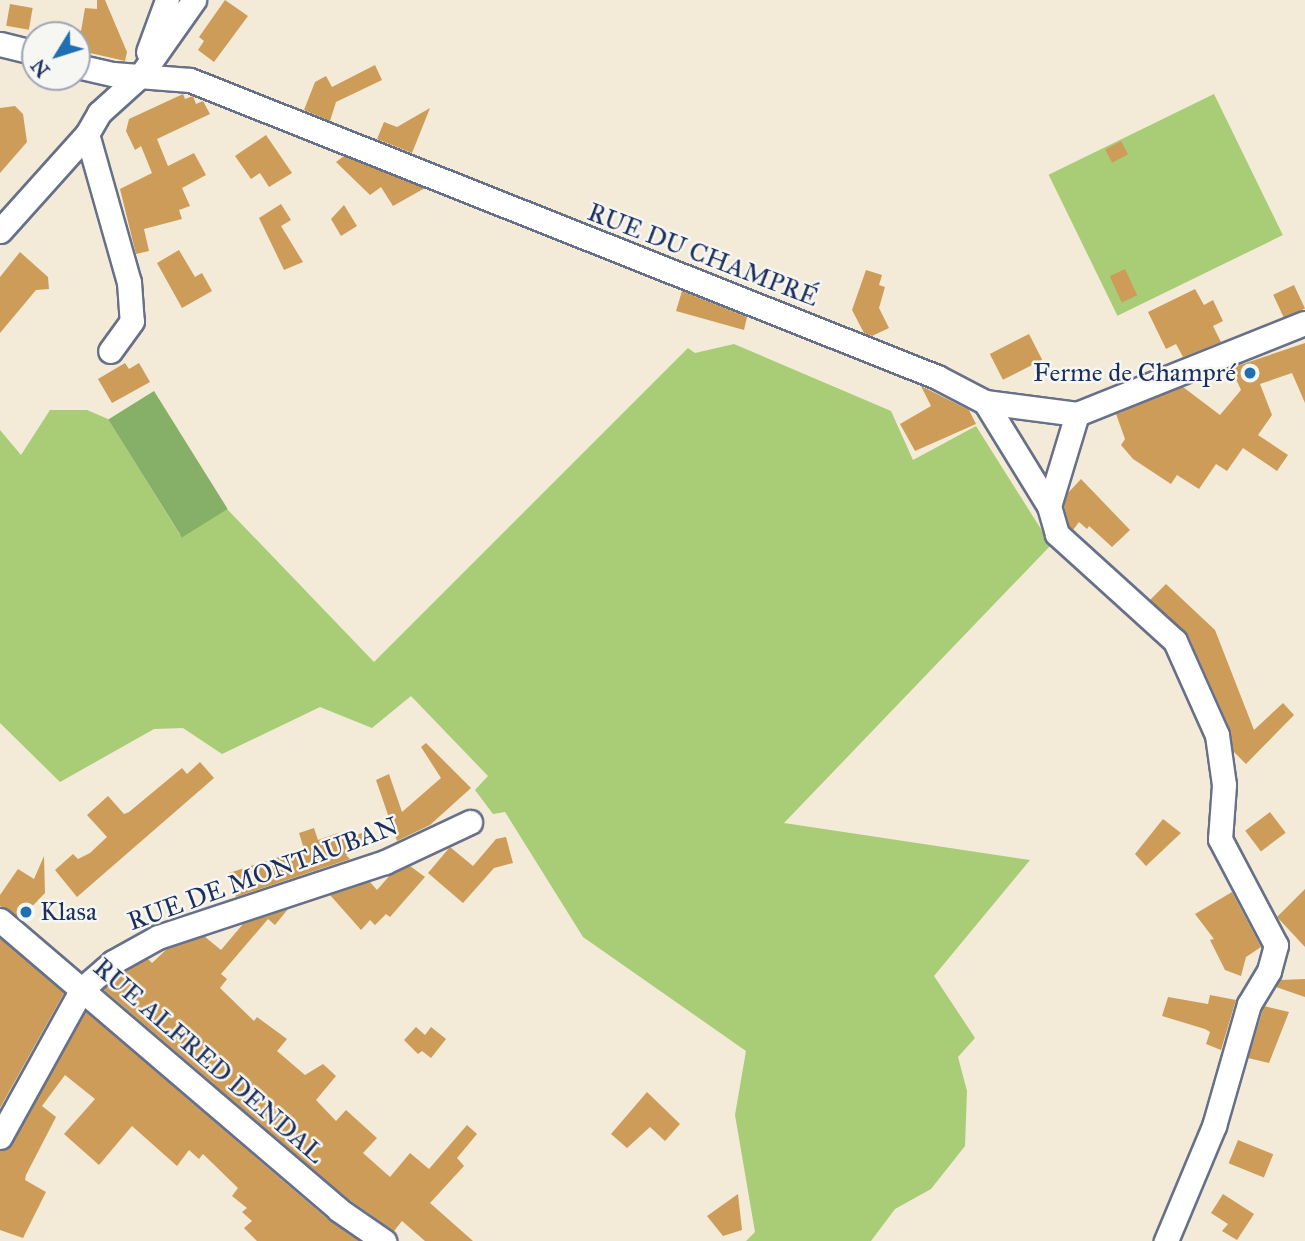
<!DOCTYPE html>
<html>
<head>
<meta charset="utf-8">
<style>
  body { margin:0 }
  #map { position:relative; width:1305px; height:1241px; overflow:hidden; background:#f3ead8; font-family:"IM FELL Great Primer",serif }
  div>[style] { position:absolute }
  .green>* { inset:0; background:#a8cd76; transform-origin:0 0 }
  .forest>* { inset:0; background:#86b067; transform-origin:0 0 }
  .building>* { inset:0; background:#ce9c59; transform-origin:0 0 }
  .roads { filter:drop-shadow(2px 0 #677089) drop-shadow(-2px 0 #677089) drop-shadow(0 2px #677089) drop-shadow(0 -2px #677089) }
  .minor>* { height:23px; margin:-11.5px; padding:0 11.5px; transform-origin:11.5px; border-radius:11.5px; background:#fff }
  .dots>* { width:19px; height:19px; translate:-50% -50%; box-sizing:border-box; border:4px solid #f6f6f2; border-radius:50% }
  span { translate:-50% -50%; white-space:nowrap; text-align:center; line-height:1.15; -webkit-text-stroke:5px #f6f6f2; paint-order:stroke }
  .street-label { font-size:26px; color:#1b2f5e }
  .poi-label { font-size:26px; color:#1b2f5e }
  .right { translate:-100% -50%; text-align:right }
  .left { translate:0 -50%; text-align:left }
  .north { position:absolute; left:21px; top:21px; width:70px; height:70px; box-sizing:border-box; background:#f6f6f2; border:2px solid #9ea6b7; border-radius:50%; rotate:232deg; font-size:19px; font-weight:700; line-height:28px; text-align:center; color:#1b2f5e }
  .north::after { content:''; display:block; margin:auto; width:24px; height:32px; background:#1f6fb2; clip-path:polygon(50% 0,100% 100%,50% 72%,0 100%) }
</style>
</head>
<body>
<div id="map">
  <div class="green">
    <div style="left:1214px;top:94px;width:157px;height:184px;rotate:64deg"></div>
    <div style="clip-path:polygon(734px 344px,891px 411px,913px 460px,976px 426px,1051px 545px,784px 823px,1030px 860px,934px 976px,975px 1038px,958px 1057px,967px 1091px,965px 1146px,931px 1189px,895px 1209px,871px 1241px,746px 1241px,755px 1232px,735px 1115px,746px 1051px,583px 937px,505px 812px,493px 814px,475px 790px,488px 776px,411px 696px,372px 728px,320px 707px,222px 754px,183px 728px,154px 729px,60px 782px,0 723px,0 430px,21px 455px,50px 410px,87px 410px,108px 419px,180px 535px,227px 509px,374px 662px,688px 348px,695px 353px)"></div>
  </div>
  <div class="forest">
    <div style="left:154px;top:391px;width:139px;height:54px;rotate:58deg"></div>
  </div>
  <div class="building">
    <div style="clip-path:polygon(97px 0,105px 0,127px 52px,125px 61px,77px 50px,77px 30px,81px 31px,85px 8px,97px 9px)"></div>
    <div style="clip-path:polygon(225px 0,248px 16px,214px 62px,198px 50px,204px 41px,199px 37px)"></div>
    <div style="left:10px;top:4px;width:23px;height:22px;rotate:10deg"></div>
    <div style="clip-path:polygon(375px 65px,382px 80px,336px 102px,330px 121px,304px 110px,315px 82px,326px 76px,332px 87px)"></div>
    <div style="clip-path:polygon(183px 94px,185px 99px,193px 96px,196px 104px,203px 101px,210px 114px,157px 139px,168px 166px,194px 153px,206px 175px,182px 188px,190px 206px,179px 210px,182px 219px,144px 229px,149px 251px,136px 254px,120px 189px,152px 173px,141px 146px,135px 150px,126px 131px,129px 119px)"></div>
    <div style="clip-path:polygon(15px 106px,23px 114px,27px 142px,0 173px,0 108px)"></div>
    <div style="clip-path:polygon(430px 108px,412px 153px,377px 139px,384px 122px,397px 127px)"></div>
    <div style="clip-path:polygon(266px 135px,292px 173px,269px 187px,260px 173px,251px 179px,235px 156px)"></div>
    <div style="left:1121px;top:141px;width:15px;height:18px;rotate:62deg"></div>
    <div style="clip-path:polygon(344px 156px,425px 188px,393px 206px,381px 187px,370px 195px,336px 162px)"></div>
    <div style="clip-path:polygon(281px 204px,291px 220px,281px 226px,303px 262px,284px 270px,259px 218px)"></div>
    <div style="clip-path:polygon(344px 205px,357px 226px,341px 236px,331px 219px)"></div>
    <div style="clip-path:polygon(179px 250px,195px 277px,202px 273px,212px 291px,182px 308px,157px 263px)"></div>
    <div style="clip-path:polygon(20px 252px,48px 277px,49px 289px,36px 290px,0 333px,0 277px)"></div>
    <div style="left:1125px;top:269px;width:29px;height:17px;rotate:65deg"></div>
    <div style="clip-path:polygon(866px 270px,882px 275px,879px 285px,885px 287px,879px 308px,889px 328px,872px 336px,864px 333px,852px 310px)"></div>
    <div style="left:1294px;top:285px;width:26px;height:23px;rotate:65deg"></div>
    <div style="clip-path:polygon(1195px 289px,1204px 305px,1213px 300px,1223px 321px,1213px 326px,1221px 342px,1183px 357px,1176px 344px,1166px 349px,1148px 312px)"></div>
    <div style="clip-path:polygon(682px 291px,747px 317px,744px 330px,676px 311px)"></div>
    <div style="left:1029px;top:334px;width:29px;height:44px;rotate:63deg"></div>
    <div style="clip-path:polygon(1305px 343px,1305px 403px,1292px 373px,1260px 384px,1272px 415px,1258px 435px,1288px 455px,1277px 471px,1243px 448px,1227px 471px,1216px 464px,1199px 489px,1177px 475px,1171px 484px,1133px 459px,1121px 445px,1125px 439px,1116px 414px,1183px 387px,1220px 415px,1241px 390px,1231px 368px)"></div>
    <div style="clip-path:polygon(125px 363px,129px 369px,139px 363px,150px 382px,112px 403px,98px 379px)"></div>
    <div style="clip-path:polygon(921px 386px,969px 410px,976px 424px,915px 451px,900px 424px,931px 406px)"></div>
    <div style="clip-path:polygon(1081px 479px,1130px 530px,1112px 547px,1089px 526px,1087px 529px,1079px 522px,1073px 530px,1069px 526px,1064px 506px,1068px 493px)"></div>
    <div style="clip-path:polygon(1166px 584px,1215px 630px,1254px 730px,1283px 703px,1294px 715px,1246px 764px,1233px 751px,1230px 729px,1188px 635px,1150px 600px)"></div>
    <div style="clip-path:polygon(426px 743px,471px 788px,430px 825px,397px 841px,376px 780px,389px 774px,402px 812px,441px 778px,421px 747px)"></div>
    <div style="clip-path:polygon(200px 762px,214px 778px,77px 897px,55px 870px,73px 854px,78px 859px,90px 853px,107px 837px,87px 815px,108px 796px,124px 814px,129px 812px,182px 768px,187px 774px)"></div>
    <div style="left:1270px;top:812px;width:26px;height:31px;rotate:53deg"></div>
    <div style="clip-path:polygon(1163px 819px,1181px 833px,1146px 866px,1135px 854px)"></div>
    <div style="clip-path:polygon(314px 828px,318px 840px,338px 833px,340px 840px,362px 833px,367px 847px,346px 855px,350px 859px,236px 897px,229px 873px,304px 849px,299px 833px)"></div>
    <div style="clip-path:polygon(506px 837px,513px 863px,494px 868px,463px 903px,428px 873px,450px 847px,473px 866px,496px 839px)"></div>
    <div style="clip-path:polygon(44px 856px,45px 893px,20px 919px,0 906px,0 895px,18px 869px,34px 879px)"></div>
    <div style="clip-path:polygon(410px 866px,425px 877px,390px 917px,386px 914px,375px 925px,370px 920px,361px 930px,330px 895px,370px 882px,377px 890px,391px 874px)"></div>
    <div style="clip-path:polygon(1305px 889px,1305px 947px,1277px 917px)"></div>
    <div style="clip-path:polygon(1232px 892px,1261px 947px,1246px 957px,1241px 976px,1225px 970px,1210px 940px,1214px 939px,1195px 914px)"></div>
    <div style="clip-path:polygon(288px 909px,275px 925px,268px 919px,221px 974px,227px 979px,220px 988px,254px 1021px,257px 1017px,287px 1039px,277px 1051px,305px 1075px,323px 1064px,336px 1076px,316px 1100px,336px 1121px,346px 1110px,377px 1138px,363px 1153px,390px 1177px,410px 1153px,429px 1169px,467px 1125px,477px 1134px,457px 1158px,464px 1166px,430px 1203px,473px 1241px,425px 1241px,402px 1221px,394px 1231px,348px 1199px,103px 989px,121px 974px,148px 959px,152px 963px,168px 948px,204px 936px,221px 950px,243px 924px)"></div>
    <div style="clip-path:polygon(0 938px,64px 993px,0 1108px)"></div>
    <div style="clip-path:polygon(1305px 979px,1305px 997px,1276px 987px,1280px 980px)"></div>
    <div style="clip-path:polygon(1210px 995px,1236px 1000px,1221px 1050px,1206px 1044px,1210px 1032px,1205px 1029px,1162px 1016px,1168px 997px,1208px 1004px)"></div>
    <div style="clip-path:polygon(1264px 1006px,1289px 1012px,1269px 1063px,1248px 1058px)"></div>
    <div style="clip-path:polygon(86px 1012px,330px 1221px,359px 1241px,257px 1241px,244px 1228px,252px 1221px,242px 1212px,247px 1208px,232px 1196px,238px 1188px,203px 1154px,199px 1159px,189px 1150px,177px 1166px,132px 1126px,99px 1165px,64px 1134px,95px 1099px,65px 1075px,42px 1106px,56px 1117px,26px 1175px,25px 1180px,46px 1192px,23px 1238px,0 1230px,0 1151px,12px 1144px)"></div>
    <div style="clip-path:polygon(416px 1027px,425px 1035px,431px 1027px,446px 1039px,431px 1058px,422px 1051px,418px 1054px,404px 1040px)"></div>
    <div style="clip-path:polygon(647px 1092px,680px 1124px,665px 1141px,650px 1127px,627px 1148px,611px 1134px)"></div>
    <div style="left:1238px;top:1140px;width:38px;height:25px;rotate:22deg"></div>
    <div style="clip-path:polygon(738px 1194px,742px 1230px,723px 1236px,707px 1216px)"></div>
    <div style="clip-path:polygon(1223px 1194px,1254px 1214px,1237px 1240px,1222px 1231px,1228px 1224px,1211px 1213px)"></div>
  </div>
  <div class="roads">
    <div class="minor">
      <div style="left:0;top:44px;width:36px;rotate:14deg"></div>
      <div style="left:148px;top:52px;width:55px;rotate:-69.9deg"></div>
      <div style="left:77px;top:66px;width:37px;rotate:13deg"></div>
      <div style="left:113px;top:74px;width:77px;rotate:4.5deg"></div>
      <div style="left:190px;top:80px;width:804px;rotate:21.68deg"></div>
      <div style="left:937px;top:377px;width:54px;rotate:27.5deg"></div>
      <div style="left:985px;top:402px;width:93px;rotate:7.4deg"></div>
      <div style="left:1077px;top:414px;width:245px;rotate:-21.8deg"></div>
      <div style="left:87px;top:134px;width:154px;rotate:74.2deg"></div>
      <div style="left:129px;top:282px;width:39px;rotate:86deg"></div>
      <div style="left:132px;top:321px;width:37px;rotate:126deg"></div>
      <div style="left:0;top:231px;width:130px;rotate:-48.1deg"></div>
      <div style="left:87px;top:134px;width:24px;rotate:-60deg"></div>
      <div style="left:99px;top:113px;width:57px;rotate:-42.1deg"></div>
      <div style="left:141px;top:75px;width:92px;rotate:-54.8deg"></div>
      <div style="left:985px;top:402px;width:122px;rotate:58.4deg"></div>
      <div style="left:1077px;top:414px;width:96px;rotate:106.9deg"></div>
      <div style="left:1049px;top:506px;width:29px;rotate:74deg"></div>
      <div style="left:1057px;top:534px;width:159px;rotate:42.2deg"></div>
      <div style="left:1175px;top:641px;width:103px;rotate:65.9deg"></div>
      <div style="left:1217px;top:735px;width:50px;rotate:82deg"></div>
      <div style="left:1224px;top:785px;width:54px;rotate:94.2deg"></div>
      <div style="left:1220px;top:839px;width:120px;rotate:62.2deg"></div>
      <div style="left:1276px;top:945px;width:27px;rotate:105deg"></div>
      <div style="left:1269px;top:971px;width:39px;rotate:121deg"></div>
      <div style="left:1249px;top:1004px;width:127px;rotate:106deg"></div>
      <div style="left:1214px;top:1126px;width:125px;rotate:112.7deg"></div>
      <div style="left:0;top:920px;width:446px;rotate:40.5deg"></div>
      <div style="left:339px;top:1210px;width:55px;rotate:34.6deg"></div>
      <div style="left:0;top:1137px;width:169px;rotate:-61deg"></div>
      <div style="left:82px;top:989px;width:41px;rotate:-41.1deg"></div>
      <div style="left:113px;top:962px;width:51px;rotate:-29.1deg"></div>
      <div style="left:158px;top:937px;width:239px;rotate:-18.3deg"></div>
      <div style="left:385px;top:862px;width:94px;rotate:-25.2deg"></div>
    </div>
  </div>
  <div class="dots">
    <div style="left:1250px;top:373px;background:#1f6fb2"></div>
    <div style="left:26px;top:912px;background:#1f6fb2"></div>
  </div>
  <div class="street-label">
    <span style="left:703px;top:255px;rotate:21deg">RUE DU CHAMPRÉ</span>
    <span style="left:263px;top:874px;rotate:-20deg">RUE DE MONTAUBAN</span>
    <span style="left:209px;top:1061px;rotate:41deg">RUE ALFRED DENDAL</span>
  </div>
  <div class="poi-label">
    <span class="right" style="left:1236px;top:373px">Ferme de Champré</span>
    <span class="left" style="left:40px;top:912px">Klasa</span>
  </div>
  <div class="north">N</div>
</div>
</body>
</html>
